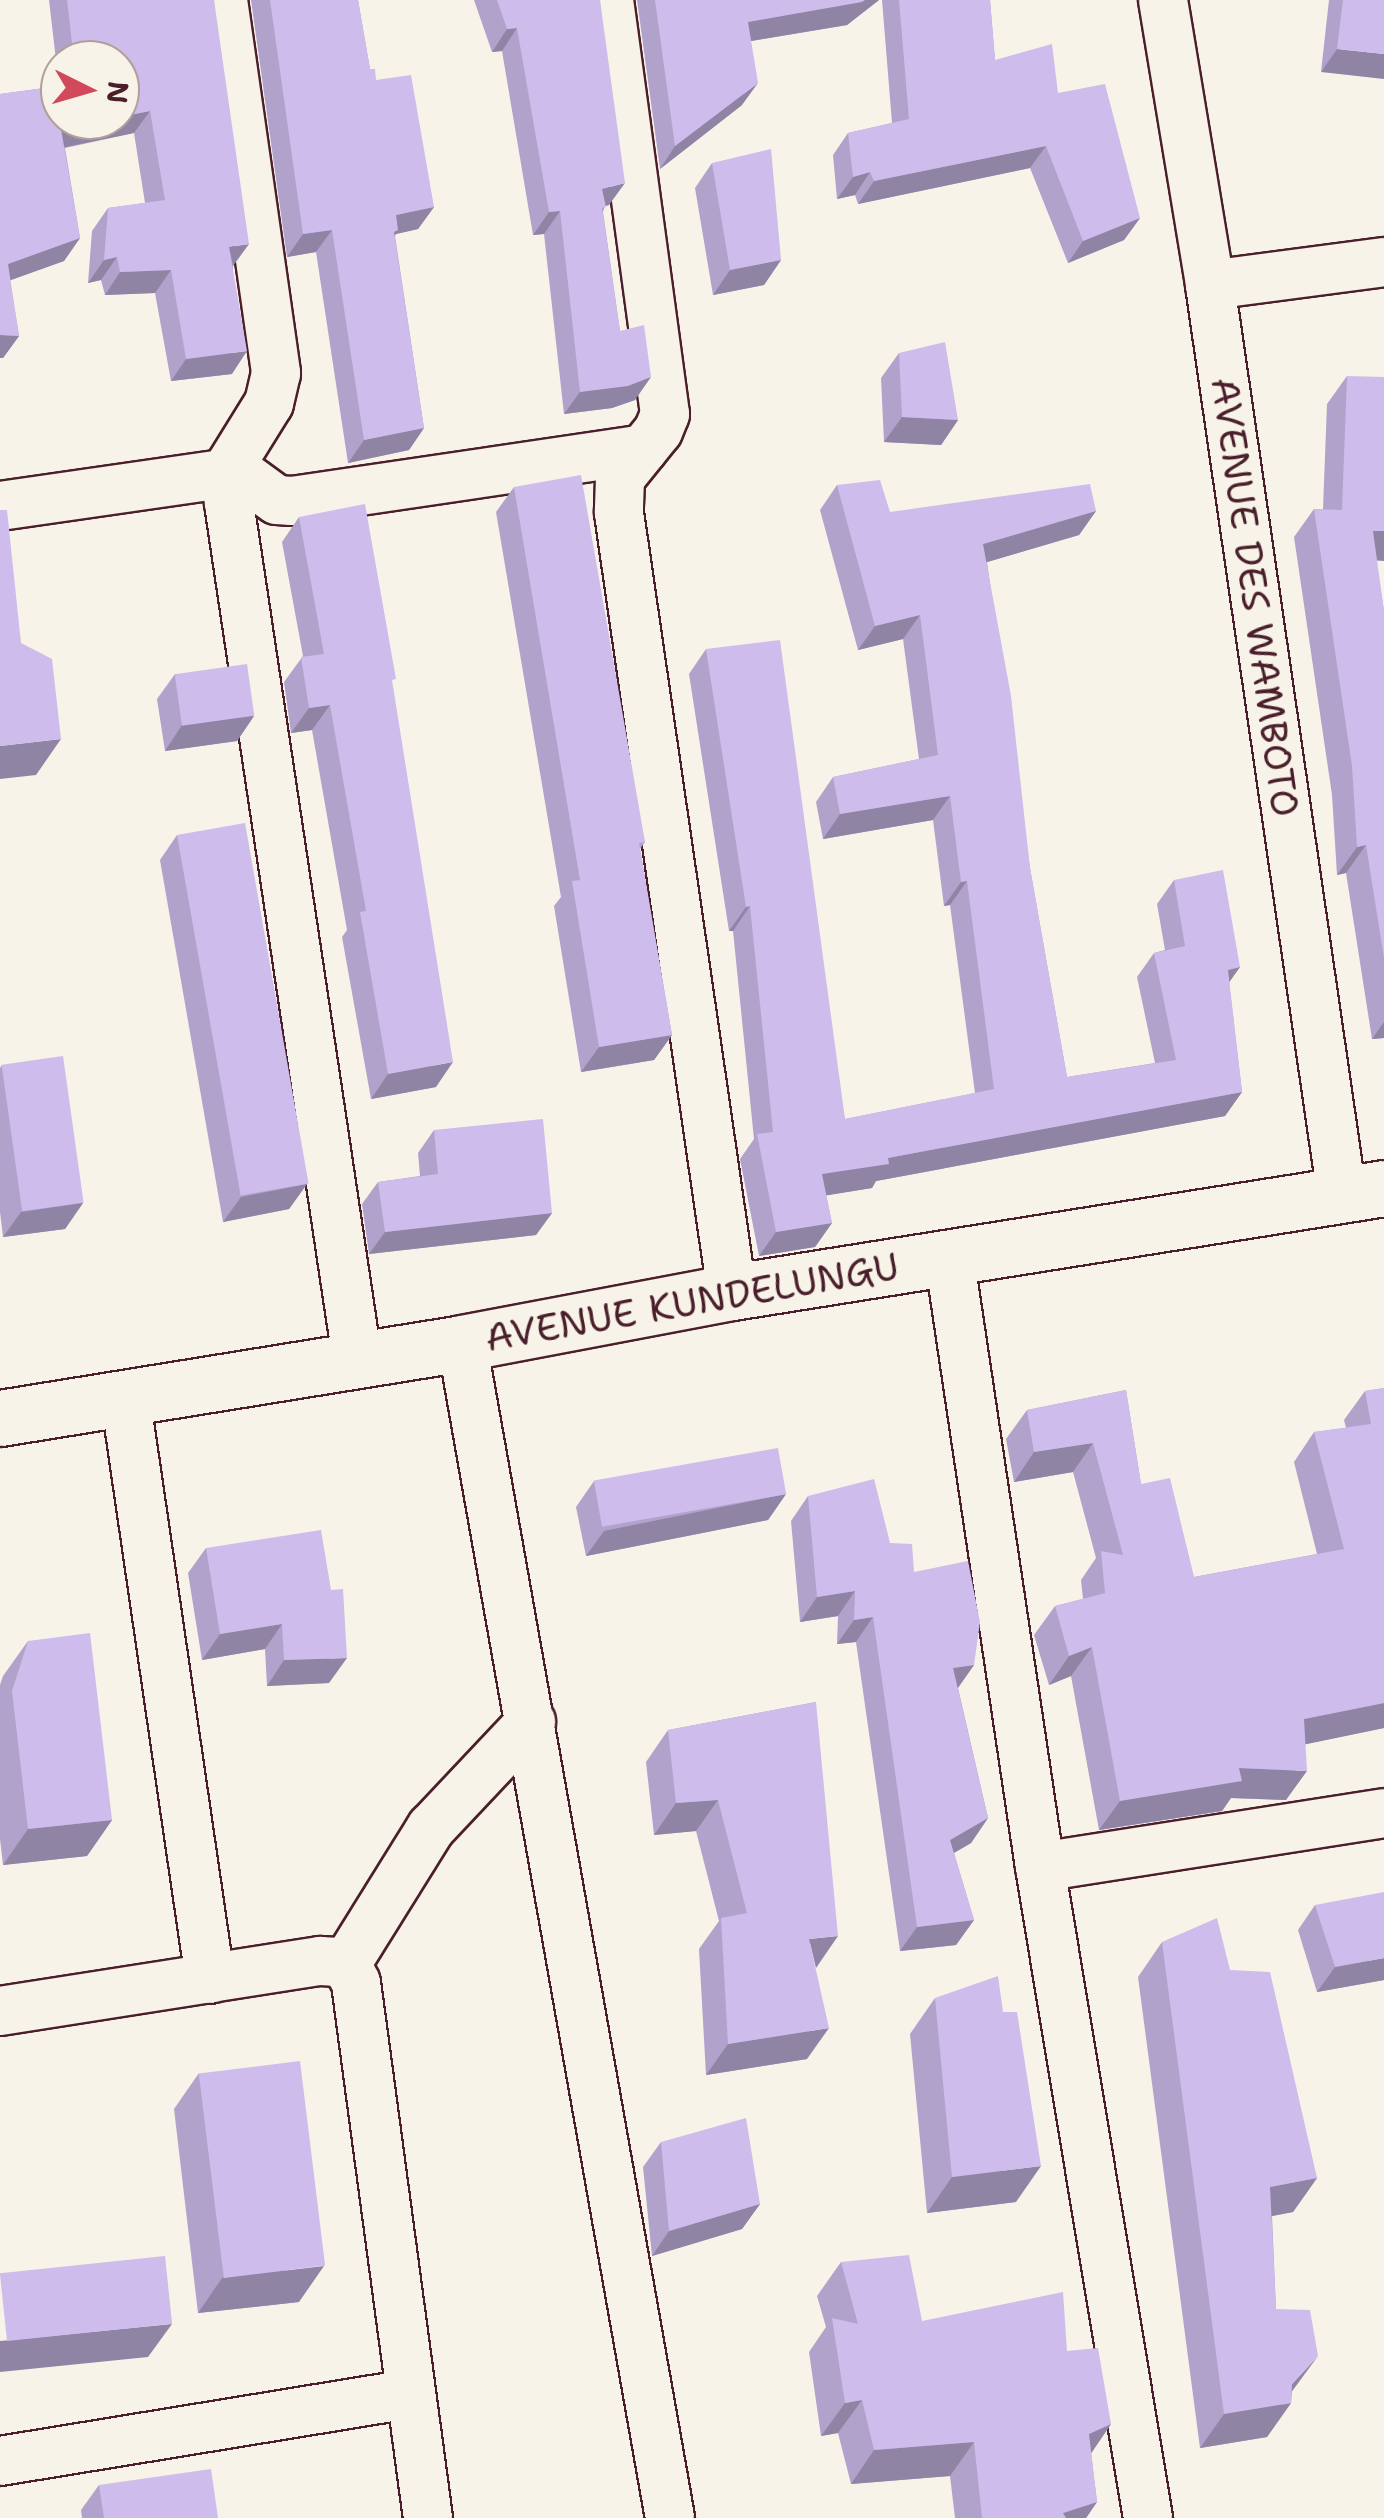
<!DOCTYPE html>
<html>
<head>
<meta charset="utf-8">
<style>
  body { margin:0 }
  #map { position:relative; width:1384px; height:2518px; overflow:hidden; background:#f7f3e8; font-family:"Shantell Sans",sans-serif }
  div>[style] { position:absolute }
  .roads { filter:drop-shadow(2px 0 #4a1f2b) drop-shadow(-2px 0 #4a1f2b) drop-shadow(0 2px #4a1f2b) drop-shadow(0 -2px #4a1f2b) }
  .street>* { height:48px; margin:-24px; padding:0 24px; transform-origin:24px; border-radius:24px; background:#f7f3e8 }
  .secondary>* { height:55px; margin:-27.5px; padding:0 27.5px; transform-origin:27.5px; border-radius:27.5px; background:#f7f3e8 }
  .wall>* { inset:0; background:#b1a2cb }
  .shaded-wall>* { inset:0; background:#9084a5 }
  .building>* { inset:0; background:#cebcec; transform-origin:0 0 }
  span { translate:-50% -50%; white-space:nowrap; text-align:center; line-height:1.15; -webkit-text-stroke:8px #f7f3e8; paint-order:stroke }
  .street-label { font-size:38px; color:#4a1f2b }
  .north { position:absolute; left:40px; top:40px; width:100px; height:100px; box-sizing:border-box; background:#f7f3e8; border:2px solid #b29e9c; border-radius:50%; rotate:95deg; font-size:28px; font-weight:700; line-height:40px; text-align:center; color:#4a1f2b }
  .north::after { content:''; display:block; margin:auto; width:35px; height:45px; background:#d1495b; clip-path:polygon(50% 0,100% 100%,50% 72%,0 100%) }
</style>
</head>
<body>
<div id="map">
  <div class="roads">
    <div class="street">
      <div style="left:223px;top:0;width:377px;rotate:81.9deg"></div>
      <div style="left:276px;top:373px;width:31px;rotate:103deg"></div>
      <div style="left:269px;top:403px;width:74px;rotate:121.8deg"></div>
      <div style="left:230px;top:466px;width:37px;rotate:92deg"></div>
      <div style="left:229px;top:503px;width:864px;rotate:81.48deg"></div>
      <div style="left:609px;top:0;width:418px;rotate:82.3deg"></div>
      <div style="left:665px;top:414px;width:18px;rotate:112deg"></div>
      <div style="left:658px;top:431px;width:60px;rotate:129deg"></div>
      <div style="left:620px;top:478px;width:35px;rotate:92deg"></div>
      <div style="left:619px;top:513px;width:787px;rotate:81.75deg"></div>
      <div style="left:1163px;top:0;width:289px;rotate:80.6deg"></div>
      <div style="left:1210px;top:285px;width:920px;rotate:81.75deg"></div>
      <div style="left:1210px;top:285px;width:176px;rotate:-7.5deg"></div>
      <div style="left:0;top:506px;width:230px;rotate:-8.2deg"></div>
      <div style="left:228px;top:473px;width:17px;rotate:13deg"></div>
      <div style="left:245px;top:477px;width:39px;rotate:36deg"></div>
      <div style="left:277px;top:500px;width:15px;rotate:4deg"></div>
      <div style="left:292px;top:501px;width:355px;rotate:-8.4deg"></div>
      <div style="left:949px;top:1256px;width:618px;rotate:81.53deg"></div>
      <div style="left:1040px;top:1867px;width:660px;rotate:80.58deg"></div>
      <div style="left:462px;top:1343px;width:1193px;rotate:79.96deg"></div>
      <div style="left:125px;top:1396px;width:589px;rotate:81.7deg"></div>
      <div style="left:1040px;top:1867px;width:348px;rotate:-8.9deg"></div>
      <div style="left:345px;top:1966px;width:163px;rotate:-58.1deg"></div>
      <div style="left:431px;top:1828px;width:146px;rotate:-46.7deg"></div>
      <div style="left:0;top:2011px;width:324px;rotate:-8.9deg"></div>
      <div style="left:320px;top:1961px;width:19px;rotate:3deg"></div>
      <div style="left:339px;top:1962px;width:14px;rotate:39deg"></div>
      <div style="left:350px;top:1971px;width:13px;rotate:63deg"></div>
      <div style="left:356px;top:1983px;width:540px;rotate:82.34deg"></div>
      <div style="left:0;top:2461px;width:416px;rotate:-9.3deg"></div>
    </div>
    <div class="secondary">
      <div style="left:0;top:1418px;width:468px;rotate:-9.2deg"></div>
      <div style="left:462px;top:1343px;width:275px;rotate:-10.7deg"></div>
      <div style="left:732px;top:1292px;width:660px;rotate:-9.06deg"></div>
    </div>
  </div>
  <div class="wall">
    <div style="clip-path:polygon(evenodd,49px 0,214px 0,233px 266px,232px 374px,171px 381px,155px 293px,105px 295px,101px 280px,88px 283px,92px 231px,108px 208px,145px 203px,134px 133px,65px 148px,80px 238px,64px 261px,10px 280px,19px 336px,3px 358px,0 358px,0 94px,59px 86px,49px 0,60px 60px,120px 60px,60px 120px,60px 60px)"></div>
    <div style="clip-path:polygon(251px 0,358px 0,370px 69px,376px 80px,434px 207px,418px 229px,396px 234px,395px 236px,424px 428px,409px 450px,348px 463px,316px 252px,287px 257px)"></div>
    <div style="clip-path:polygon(474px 0,600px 0,609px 205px,605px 206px,603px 212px,620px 331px,635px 400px,612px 408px,564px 414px,544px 234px,533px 235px,502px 51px,492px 52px)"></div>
    <div style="clip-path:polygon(637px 0,879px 0,847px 25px,751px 41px,742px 105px,660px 169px)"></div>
    <div style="clip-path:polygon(882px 0,990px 0,995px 60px,1058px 93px,1140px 218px,1124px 240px,1068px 263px,1030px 168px,858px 204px,855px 195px,837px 199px,833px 155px,848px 133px,892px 123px)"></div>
    <div style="clip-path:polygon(1329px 0,1384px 0,1321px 72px)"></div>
    <div style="clip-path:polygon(712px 163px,781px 260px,764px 285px,713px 295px,695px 188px)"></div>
    <div style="clip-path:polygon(899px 353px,958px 420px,941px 445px,884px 442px,881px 378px)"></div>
    <div style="clip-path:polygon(1347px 376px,1384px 611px,1384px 1038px,1372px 1039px,1346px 873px,1337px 875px,1332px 795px,1294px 537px,1314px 509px,1323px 509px,1327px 404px)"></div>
    <div style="clip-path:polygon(837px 485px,890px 512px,1096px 511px,1079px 535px,987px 562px,1030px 868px,1067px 1077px,1155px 1063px,1137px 977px,1154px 953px,1165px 950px,1157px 904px,1174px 880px,1240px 967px,1229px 982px,1242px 1092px,1225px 1116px,876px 1181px,872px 1188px,826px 1195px,832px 1223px,815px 1247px,759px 1256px,740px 1159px,754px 1139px,733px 931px,729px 931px,689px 674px,706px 649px,845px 1119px,975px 1093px,950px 905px,944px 906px,933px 820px,823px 839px,816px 802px,833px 777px,919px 759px,903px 639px,858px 650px,820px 510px)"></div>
    <div style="clip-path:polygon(514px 487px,645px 842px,640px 849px,672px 1035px,654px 1060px,581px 1072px,554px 906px,561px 897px,496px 512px)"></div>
    <div style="clip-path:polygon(299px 517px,392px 685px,436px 1087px,371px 1099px,342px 937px,347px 930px,312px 730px,291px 733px,284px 682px,303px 656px,282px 542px)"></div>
    <div style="clip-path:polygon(175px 674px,254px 716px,237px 741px,165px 751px,157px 699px)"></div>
    <div style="clip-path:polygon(177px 835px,307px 1184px,289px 1209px,223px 1222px,160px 860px)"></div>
    <div style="clip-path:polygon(2px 1065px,83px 1203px,65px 1229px,3px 1237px,0 1212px,0 1068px)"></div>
    <div style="clip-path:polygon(434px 1130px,552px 1213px,536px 1235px,369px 1254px,362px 1204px,378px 1182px,420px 1176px,418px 1153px)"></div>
    <div style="clip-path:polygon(1384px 1388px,1384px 1728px,1305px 1744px,1286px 1800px,1231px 1798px,1222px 1811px,1099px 1830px,1071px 1676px,1049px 1685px,1034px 1635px,1055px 1606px,1083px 1599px,1081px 1580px,1096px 1558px,1073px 1472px,1014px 1482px,1006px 1439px,1027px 1410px,1126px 1390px,1141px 1484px,1194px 1577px,1317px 1554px,1294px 1462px,1314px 1432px,1346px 1428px,1344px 1420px,1365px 1391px)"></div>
    <div style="clip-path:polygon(594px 1481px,786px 1494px,768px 1520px,586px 1556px,576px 1507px)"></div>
    <div style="clip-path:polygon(808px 1496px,890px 1543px,914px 1572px,974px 1665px,958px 1688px,988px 1818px,971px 1843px,954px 1853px,974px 1920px,956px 1945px,900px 1951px,856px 1642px,837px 1644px,838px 1616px,800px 1622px,791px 1521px)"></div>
    <div style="clip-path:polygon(206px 1548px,331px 1590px,329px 1683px,267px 1686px,265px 1649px,202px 1660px,188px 1573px)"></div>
    <div style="clip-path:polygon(28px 1641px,112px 1820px,87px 1856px,3px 1865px,0 1839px,0 1685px,3px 1676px)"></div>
    <div style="clip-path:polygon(816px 1702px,807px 2059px,706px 2075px,699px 1949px,719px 1921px,696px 1831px,654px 1835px,646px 1762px,668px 1730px)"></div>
    <div style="clip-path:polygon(1315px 1905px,1384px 1980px,1317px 1992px,1298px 1930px)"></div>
    <div style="clip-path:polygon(1162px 1942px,1230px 1970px,1317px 2178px,1293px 2212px,1272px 2216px,1276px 2309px,1292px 2392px,1291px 2403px,1267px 2437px,1200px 2448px,1138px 1977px)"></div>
    <div style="clip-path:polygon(935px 1998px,1016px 2202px,927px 2213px,910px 2034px)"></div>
    <div style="clip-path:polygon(199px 2073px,299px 2302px,198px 2313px,174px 2109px)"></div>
    <div style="clip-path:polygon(661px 2142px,760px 2204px,742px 2229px,652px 2256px,643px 2167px)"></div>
    <div style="clip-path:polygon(841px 2262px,922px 2321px,1067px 2351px,1111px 2424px,1091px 2453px,1097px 2502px,1086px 2518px,955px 2518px,950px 2476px,851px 2484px,838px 2433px,821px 2436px,809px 2352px,826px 2327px,817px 2296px)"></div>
    <div style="clip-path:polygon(99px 2485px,218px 2518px,82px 2518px,81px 2510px)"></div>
  </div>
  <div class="shaded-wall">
    <div style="clip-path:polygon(865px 0,879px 0,847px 25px,733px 44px,748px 22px)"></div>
    <div style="clip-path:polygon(517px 28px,502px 51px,492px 52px,507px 29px)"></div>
    <div style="clip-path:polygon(1337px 49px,1384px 54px,1384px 79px,1321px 72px)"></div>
    <div style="clip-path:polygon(758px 83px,742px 105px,660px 169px,675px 146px)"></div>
    <div style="clip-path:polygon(150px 111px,134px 133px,46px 151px,61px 129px,104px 120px,120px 120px,120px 117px)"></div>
    <div style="clip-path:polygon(1046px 146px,1030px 168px,858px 204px,874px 181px)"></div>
    <div style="clip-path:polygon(870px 172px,855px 195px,837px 199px,853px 177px)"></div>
    <div style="clip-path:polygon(625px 183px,609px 205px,587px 211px,602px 189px)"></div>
    <div style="clip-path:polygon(434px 207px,418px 229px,396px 234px,382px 253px,396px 215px)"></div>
    <div style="clip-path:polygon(560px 211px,544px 234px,533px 235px,549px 212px)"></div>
    <div style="clip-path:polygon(1140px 218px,1124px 240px,1068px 263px,1083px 241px)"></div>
    <div style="clip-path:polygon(332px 230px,316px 252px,287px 257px,303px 234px)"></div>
    <div style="clip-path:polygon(80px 238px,64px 261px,0 284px,8px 264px)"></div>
    <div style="clip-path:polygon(249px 244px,233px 266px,229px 247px)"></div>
    <div style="clip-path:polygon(117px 257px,101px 280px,88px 283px,104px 260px)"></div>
    <div style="clip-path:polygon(781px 260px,764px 285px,713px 295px,730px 270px)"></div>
    <div style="clip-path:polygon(171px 270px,155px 293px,105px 295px,120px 272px)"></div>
    <div style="clip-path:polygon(0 335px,19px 336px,3px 358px,0 358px)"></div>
    <div style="clip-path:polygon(247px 351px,232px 374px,171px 381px,186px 359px)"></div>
    <div style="clip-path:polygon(651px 377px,635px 400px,612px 408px,564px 414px,580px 392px)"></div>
    <div style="clip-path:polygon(902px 417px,958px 420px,941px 445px,884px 442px)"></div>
    <div style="clip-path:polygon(424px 428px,409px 450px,348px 463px,364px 440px)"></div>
    <div style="clip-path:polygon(1096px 511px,1079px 535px,967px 568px,983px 544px)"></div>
    <div style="clip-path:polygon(1373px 531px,1384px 531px,1384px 561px,1353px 559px)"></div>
    <div style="clip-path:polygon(920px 615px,903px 639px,858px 650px,875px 626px)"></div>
    <div style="clip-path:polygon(330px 705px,312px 730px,291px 733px,309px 708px)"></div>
    <div style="clip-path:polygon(254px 716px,237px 741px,165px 751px,182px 725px)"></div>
    <div style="clip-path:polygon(61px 739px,36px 775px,0 779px,0 746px)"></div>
    <div style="clip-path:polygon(950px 796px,933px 820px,823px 839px,840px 814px)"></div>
    <div style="clip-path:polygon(1366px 845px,1346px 873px,1337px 875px,1357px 847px)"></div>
    <div style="clip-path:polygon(967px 881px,950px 905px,944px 906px,961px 882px)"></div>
    <div style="clip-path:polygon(750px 906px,733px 931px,729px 931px,746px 907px)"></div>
    <div style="clip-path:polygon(1240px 967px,1223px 991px,1228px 970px)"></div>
    <div style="clip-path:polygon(1384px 1022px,1384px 1038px,1372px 1039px)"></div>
    <div style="clip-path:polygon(672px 1035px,654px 1060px,581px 1072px,599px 1047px)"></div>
    <div style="clip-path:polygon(453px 1062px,436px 1087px,371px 1099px,388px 1074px)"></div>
    <div style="clip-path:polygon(1242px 1092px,1225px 1116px,876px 1181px,872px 1188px,805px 1199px,822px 1174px,888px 1158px)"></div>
    <div style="clip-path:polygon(307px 1184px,289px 1209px,223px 1222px,241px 1197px)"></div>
    <div style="clip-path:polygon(83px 1203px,65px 1229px,3px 1237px,21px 1212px)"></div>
    <div style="clip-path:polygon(552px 1213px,536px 1235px,369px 1254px,385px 1232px)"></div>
    <div style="clip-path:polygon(832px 1223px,815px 1247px,759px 1256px,776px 1232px)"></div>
    <div style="clip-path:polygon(1093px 1443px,1073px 1472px,1014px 1482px,1034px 1452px)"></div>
    <div style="clip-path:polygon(786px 1494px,768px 1520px,586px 1556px,604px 1531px)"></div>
    <div style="clip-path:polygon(855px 1591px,838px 1616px,800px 1622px,817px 1597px)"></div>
    <div style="clip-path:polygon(873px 1617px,856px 1642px,837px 1644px,854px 1620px)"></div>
    <div style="clip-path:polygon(282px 1624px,265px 1649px,202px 1660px,220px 1634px)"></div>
    <div style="clip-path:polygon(1092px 1647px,1071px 1676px,1049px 1685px,1069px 1656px)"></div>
    <div style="clip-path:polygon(347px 1658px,329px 1683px,267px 1686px,284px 1660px)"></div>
    <div style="clip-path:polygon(974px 1665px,957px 1689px,953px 1668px)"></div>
    <div style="clip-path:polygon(1384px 1703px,1384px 1728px,1283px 1749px,1304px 1719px)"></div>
    <div style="clip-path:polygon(1239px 1768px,1307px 1771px,1286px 1800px,1231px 1798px,1222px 1811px,1099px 1830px,1120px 1801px)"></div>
    <div style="clip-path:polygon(718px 1800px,696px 1831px,654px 1835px,676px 1803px)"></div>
    <div style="clip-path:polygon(988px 1818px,971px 1843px,933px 1865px,950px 1840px)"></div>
    <div style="clip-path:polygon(112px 1820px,87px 1856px,3px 1865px,28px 1829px)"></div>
    <div style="clip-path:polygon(974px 1920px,956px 1945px,900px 1951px,917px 1927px)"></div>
    <div style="clip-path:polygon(838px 1936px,816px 1968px,809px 1939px)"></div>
    <div style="clip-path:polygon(1384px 1958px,1384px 1980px,1317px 1992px,1335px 1967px)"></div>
    <div style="clip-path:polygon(829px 2028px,807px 2059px,706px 2075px,728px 2044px)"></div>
    <div style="clip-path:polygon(1041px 2166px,1016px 2202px,927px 2213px,952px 2177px)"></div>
    <div style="clip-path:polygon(1317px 2178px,1293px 2212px,1246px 2221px,1270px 2187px)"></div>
    <div style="clip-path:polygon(760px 2204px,742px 2229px,652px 2256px,669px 2231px)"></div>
    <div style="clip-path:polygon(324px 2266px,299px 2302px,198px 2313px,222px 2278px)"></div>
    <div style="clip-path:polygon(172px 2324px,148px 2357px,0 2372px,0 2341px)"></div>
    <div style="clip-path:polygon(1318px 2356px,1293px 2390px,1281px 2405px,1291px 2403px,1267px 2437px,1200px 2448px,1224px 2414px,1292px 2384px)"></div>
    <div style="clip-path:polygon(862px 2400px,838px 2433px,821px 2436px,845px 2403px)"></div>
    <div style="clip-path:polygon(1111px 2424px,1088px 2458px,1089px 2434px)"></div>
    <div style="clip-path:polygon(974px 2442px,950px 2476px,851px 2484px,874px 2450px)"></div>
    <div style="clip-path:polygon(1097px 2502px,1086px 2518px,1060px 2518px,1063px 2513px)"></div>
  </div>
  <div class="building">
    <div style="clip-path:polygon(67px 0,214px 0,249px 244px,229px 247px,247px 351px,186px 359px,171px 270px,120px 272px,117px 257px,104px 260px,108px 208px,165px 200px,150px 111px,120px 117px,120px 60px,74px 60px)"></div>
    <div style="clip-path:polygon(270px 0,358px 0,370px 69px,375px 69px,376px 80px,411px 75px,434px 207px,396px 215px,398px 230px,394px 232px,424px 428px,364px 440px,332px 230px,303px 234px)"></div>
    <div style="clip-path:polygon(497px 0,600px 0,625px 183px,602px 189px,606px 207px,602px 208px,620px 331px,644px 325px,651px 377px,628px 386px,580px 392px,560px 211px,549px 212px,517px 28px,507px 29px)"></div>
    <div style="clip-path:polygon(655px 0,865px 0,862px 2px,748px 22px,758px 83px,675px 146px)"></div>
    <div style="clip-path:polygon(899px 0,990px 0,995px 60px,1052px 44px,1058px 93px,1105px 84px,1140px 218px,1083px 241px,1046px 146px,874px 181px,870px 172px,853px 177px,848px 133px,909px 119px)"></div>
    <div style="clip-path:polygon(1343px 0,1384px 0,1384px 54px,1337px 49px)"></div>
    <div style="clip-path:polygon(60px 86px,60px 120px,104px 120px,61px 129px,80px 238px,8px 264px,19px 336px,0 335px,0 94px)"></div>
    <div style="clip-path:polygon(771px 149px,781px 260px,730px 270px,712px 163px)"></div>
    <div style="clip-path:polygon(945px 342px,958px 420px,902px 417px,899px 353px)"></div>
    <div style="clip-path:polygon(1347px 376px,1384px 377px,1384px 531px,1373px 531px,1384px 611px,1384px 958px,1366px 845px,1357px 847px,1352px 766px,1314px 509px,1342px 510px)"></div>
    <div style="clip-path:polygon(581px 475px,645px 842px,639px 843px,672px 1035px,599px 1047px,572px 881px,580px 880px,514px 487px)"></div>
    <div style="clip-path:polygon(880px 480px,890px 512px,1090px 484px,1096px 511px,983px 544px,1011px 696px,1030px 868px,1067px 1077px,1176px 1060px,1154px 953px,1185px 946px,1174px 880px,1223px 870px,1240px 967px,1228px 970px,1242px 1092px,888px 1158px,889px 1164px,822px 1174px,832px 1223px,776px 1232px,757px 1134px,773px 1132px,750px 906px,746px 907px,706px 649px,780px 640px,845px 1119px,994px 1089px,967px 881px,961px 882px,950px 796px,840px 814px,833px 777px,938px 755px,920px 615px,875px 626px,837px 485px)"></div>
    <div style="clip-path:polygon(365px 504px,396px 679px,392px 680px,453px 1062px,388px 1074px,360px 912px,366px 911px,330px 705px,309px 708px,301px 657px,324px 654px,299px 517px)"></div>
    <div style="clip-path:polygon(0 510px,7px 510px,21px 643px,52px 659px,61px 739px,0 746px)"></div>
    <div style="left:247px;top:664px;width:52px;height:73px;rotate:82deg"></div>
    <div style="left:245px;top:823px;width:366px;height:69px;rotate:80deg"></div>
    <div style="left:63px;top:1056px;width:148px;height:62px;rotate:82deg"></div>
    <div style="clip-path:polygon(543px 1119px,552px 1213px,385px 1232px,378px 1182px,438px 1174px,434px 1130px)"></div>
    <div style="clip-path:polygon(1384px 1388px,1384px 1703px,1304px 1719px,1307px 1771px,1239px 1768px,1242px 1781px,1120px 1801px,1092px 1647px,1069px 1656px,1055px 1606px,1105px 1593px,1101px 1551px,1123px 1555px,1093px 1443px,1034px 1452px,1027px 1410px,1126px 1390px,1141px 1484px,1170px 1478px,1194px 1577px,1344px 1549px,1314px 1432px,1371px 1424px,1365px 1391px)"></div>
    <div style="left:778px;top:1448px;width:47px;height:187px;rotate:80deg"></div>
    <div style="clip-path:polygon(874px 1479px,890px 1543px,912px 1544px,914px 1572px,968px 1561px,980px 1622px,974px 1665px,953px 1668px,988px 1818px,950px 1840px,974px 1920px,917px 1927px,873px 1617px,854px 1620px,855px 1591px,817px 1597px,808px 1496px)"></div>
    <div style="clip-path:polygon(321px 1530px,331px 1590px,343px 1589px,347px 1658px,284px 1660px,282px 1624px,220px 1634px,206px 1548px)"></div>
    <div style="clip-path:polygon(90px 1633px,112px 1820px,28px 1829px,12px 1691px,28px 1641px)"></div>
    <div style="clip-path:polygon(816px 1702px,838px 1936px,809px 1939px,829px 2028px,728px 2044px,721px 1918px,747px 1913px,718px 1800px,676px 1803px,668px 1730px)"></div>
    <div style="clip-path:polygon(1384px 1892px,1384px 1958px,1335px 1967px,1315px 1905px)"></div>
    <div style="clip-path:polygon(1217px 1918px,1230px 1970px,1270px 1972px,1317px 2178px,1270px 2187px,1276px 2309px,1310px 2310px,1318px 2356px,1292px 2384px,1291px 2403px,1224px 2414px,1162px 1942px)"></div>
    <div style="clip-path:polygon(998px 1976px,1003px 2012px,1017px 2012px,1041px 2166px,952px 2177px,935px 1998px)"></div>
    <div style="left:300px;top:2061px;width:206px;height:102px;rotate:83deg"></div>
    <div style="clip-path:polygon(746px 2118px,760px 2204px,669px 2231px,661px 2142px)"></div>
    <div style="clip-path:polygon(909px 2255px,922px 2321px,1063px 2292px,1067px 2351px,1098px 2348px,1111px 2424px,1089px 2434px,1097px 2502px,1063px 2513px,1066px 2518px,982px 2518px,974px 2442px,874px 2450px,862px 2400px,845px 2403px,832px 2318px,858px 2324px,841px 2262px)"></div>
    <div style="left:165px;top:2256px;width:68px;height:166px;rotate:84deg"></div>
    <div style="clip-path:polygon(211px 2469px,218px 2518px,104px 2518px,99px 2485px)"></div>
  </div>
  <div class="street-label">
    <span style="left:1255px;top:597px;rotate:82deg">AVENUE DES WAMBOTO</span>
    <span style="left:692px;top:1302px;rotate:-10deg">AVENUE KUNDELUNGU</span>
  </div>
  <div class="north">N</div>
</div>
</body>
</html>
